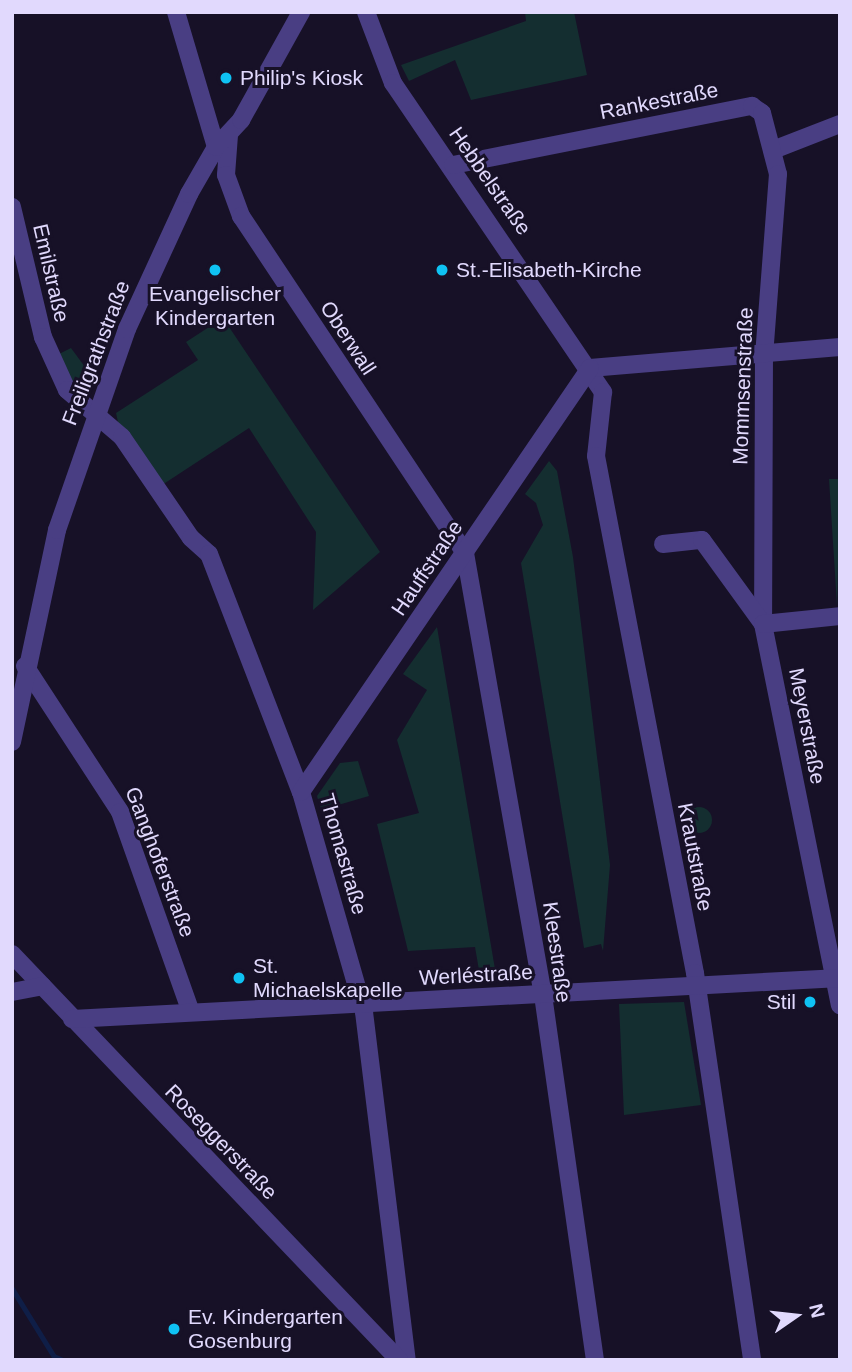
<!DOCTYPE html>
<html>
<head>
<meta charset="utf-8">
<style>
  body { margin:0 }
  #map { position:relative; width:852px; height:1372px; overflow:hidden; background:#171127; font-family:Arial,sans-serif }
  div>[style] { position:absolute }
  .green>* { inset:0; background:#142e30 }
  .round { border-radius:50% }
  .stream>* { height:4.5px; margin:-2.25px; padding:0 2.25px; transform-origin:2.25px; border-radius:2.25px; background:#0f1e47 }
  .minor>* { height:18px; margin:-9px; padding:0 9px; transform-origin:9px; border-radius:9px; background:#493e83 }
  .tertiary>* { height:18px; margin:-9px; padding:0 9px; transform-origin:9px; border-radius:9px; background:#493e83 }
  .dots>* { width:19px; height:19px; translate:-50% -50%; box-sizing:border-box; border:4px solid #171127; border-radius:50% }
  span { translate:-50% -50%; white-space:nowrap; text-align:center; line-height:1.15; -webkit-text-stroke:6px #171127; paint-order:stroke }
  .poi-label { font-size:21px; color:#e1d9fd }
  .left { translate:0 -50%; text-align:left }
  .right { translate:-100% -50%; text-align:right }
  .street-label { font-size:21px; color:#e1d9fd }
  .frame { position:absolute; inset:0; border:14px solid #e1d9fd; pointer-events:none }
  .north { position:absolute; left:761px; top:1281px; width:70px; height:70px; -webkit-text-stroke:5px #171127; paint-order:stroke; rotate:76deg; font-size:19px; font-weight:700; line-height:28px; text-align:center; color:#e1d9fd }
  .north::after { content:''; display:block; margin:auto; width:24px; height:32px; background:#e1d9fd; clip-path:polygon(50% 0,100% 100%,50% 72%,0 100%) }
</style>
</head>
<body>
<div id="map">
  <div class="green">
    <div style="clip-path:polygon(525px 12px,574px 12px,587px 75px,471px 100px,455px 60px,409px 81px,401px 65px,526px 21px)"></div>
    <div style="clip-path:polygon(223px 318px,380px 552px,313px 610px,316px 532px,249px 428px,162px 485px,118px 422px,116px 413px,198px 360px,186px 342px)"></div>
    <div style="clip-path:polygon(71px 348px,85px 367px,96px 365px,88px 381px,73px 384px,57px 355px)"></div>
    <div style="clip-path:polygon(549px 461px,557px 471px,573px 557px,610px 865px,603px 951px,601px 944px,584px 948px,521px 563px,543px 525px,536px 503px,525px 494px)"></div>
    <div style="clip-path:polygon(829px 479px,840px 479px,837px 606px)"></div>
    <div style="clip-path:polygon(437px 627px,496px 975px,480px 976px,475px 947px,408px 951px,377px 824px,419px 813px,397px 740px,427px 690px,403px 674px)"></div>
    <div style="clip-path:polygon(358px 761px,369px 796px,321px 810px,317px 796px,340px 763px)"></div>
    <div class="round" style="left:686px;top:807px;width:26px;height:26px"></div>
    <div style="clip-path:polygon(684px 1002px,701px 1105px,624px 1115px,619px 1004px)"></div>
  </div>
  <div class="stream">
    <div style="left:12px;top:1288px;width:80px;rotate:58.3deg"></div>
    <div style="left:54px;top:1356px;width:10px;rotate:24deg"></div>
  </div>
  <div class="minor">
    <div style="left:176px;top:12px;width:141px;rotate:73.5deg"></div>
    <div style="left:366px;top:12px;width:76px;rotate:69.2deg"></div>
    <div style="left:393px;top:83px;width:374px;rotate:55.8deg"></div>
    <div style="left:603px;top:392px;width:64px;rotate:96.2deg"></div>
    <div style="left:596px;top:456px;width:526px;rotate:79.16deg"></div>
    <div style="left:695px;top:973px;width:391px;rotate:81.6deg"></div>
    <div style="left:229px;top:135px;width:40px;rotate:94.3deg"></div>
    <div style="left:226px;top:175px;width:44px;rotate:69.9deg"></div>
    <div style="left:241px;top:216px;width:405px;rotate:56.4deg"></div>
    <div style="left:465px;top:553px;width:449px;rotate:80deg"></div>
    <div style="left:543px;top:995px;width:369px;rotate:81.9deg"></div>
    <div style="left:773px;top:150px;width:72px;rotate:-21.2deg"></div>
    <div style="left:453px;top:165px;width:305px;rotate:-11.2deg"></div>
    <div style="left:752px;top:106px;width:12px;rotate:35deg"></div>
    <div style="left:762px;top:113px;width:63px;rotate:75.3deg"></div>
    <div style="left:778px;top:174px;width:181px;rotate:94.4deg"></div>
    <div style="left:764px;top:354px;width:270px;rotate:90.2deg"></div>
    <div style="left:12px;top:207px;width:134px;rotate:76.6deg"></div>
    <div style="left:43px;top:337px;width:58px;rotate:65.6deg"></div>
    <div style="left:67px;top:390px;width:72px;rotate:40.5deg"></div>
    <div style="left:122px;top:437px;width:122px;rotate:55.7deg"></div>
    <div style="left:191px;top:538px;width:24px;rotate:42deg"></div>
    <div style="left:209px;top:554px;width:255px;rotate:68.9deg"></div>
    <div style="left:301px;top:792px;width:229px;rotate:74deg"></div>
    <div style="left:364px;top:1012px;width:351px;rotate:83deg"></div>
    <div style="left:590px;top:368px;width:251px;rotate:-4.8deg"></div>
    <div style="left:663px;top:544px;width:39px;rotate:-6deg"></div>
    <div style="left:702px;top:540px;width:104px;rotate:54deg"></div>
    <div style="left:763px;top:624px;width:389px;rotate:78.6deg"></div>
    <div style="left:763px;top:624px;width:77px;rotate:-5.9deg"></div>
    <div style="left:25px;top:666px;width:174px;rotate:56.9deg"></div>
    <div style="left:120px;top:812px;width:212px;rotate:70.5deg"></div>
    <div style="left:301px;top:792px;width:513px;rotate:-55.72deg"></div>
    <div style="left:12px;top:954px;width:561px;rotate:46.37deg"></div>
    <div style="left:12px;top:992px;width:31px;rotate:-11deg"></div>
    <div style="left:72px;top:1019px;width:769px;rotate:-3.06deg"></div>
  </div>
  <div class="tertiary">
    <div style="left:12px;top:742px;width:217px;rotate:-78deg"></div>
    <div style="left:57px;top:530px;width:213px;rotate:-70.8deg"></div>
    <div style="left:127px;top:329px;width:149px;rotate:-65.3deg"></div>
    <div style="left:189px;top:194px;width:54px;rotate:-60.1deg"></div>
    <div style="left:216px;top:147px;width:37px;rotate:-47deg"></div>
    <div style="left:241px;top:120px;width:124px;rotate:-60.9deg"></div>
  </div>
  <div class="dots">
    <div style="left:226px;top:78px;background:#0fc2f3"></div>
    <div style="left:215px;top:270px;background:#0fc2f3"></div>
    <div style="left:442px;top:270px;background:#0fc2f3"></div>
    <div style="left:239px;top:978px;background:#0fc2f3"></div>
    <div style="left:810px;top:1002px;background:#0fc2f3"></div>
    <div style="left:174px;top:1329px;background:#0fc2f3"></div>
  </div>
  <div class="poi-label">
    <span class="left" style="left:240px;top:78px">Philip's Kiosk</span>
    <span class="left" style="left:456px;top:270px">St.-Elisabeth-Kirche</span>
    <span style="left:215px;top:306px">Evangelischer<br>Kindergarten</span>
    <span class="left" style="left:253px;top:978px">St.<br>Michaelskapelle</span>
    <span class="right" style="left:796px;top:1002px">Stil</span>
    <span class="left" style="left:188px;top:1329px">Ev. Kindergarten<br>Gosenburg</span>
  </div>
  <div class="street-label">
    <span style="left:659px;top:101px;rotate:-11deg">Rankestraße</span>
    <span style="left:490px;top:181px;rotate:55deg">Hebbelstraße</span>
    <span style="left:51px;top:273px;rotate:77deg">Emilstraße</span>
    <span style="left:348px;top:338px;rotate:57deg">Oberwall</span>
    <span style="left:96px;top:353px;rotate:-69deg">Freiligrathstraße</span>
    <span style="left:743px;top:386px;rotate:-88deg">Mommsenstraße</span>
    <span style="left:427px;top:568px;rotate:-56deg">Hauffstraße</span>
    <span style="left:807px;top:726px;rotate:79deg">Meyerstraße</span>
    <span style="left:343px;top:854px;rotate:74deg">Thomastraße</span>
    <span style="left:695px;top:857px;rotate:79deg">Krautstraße</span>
    <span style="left:160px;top:862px;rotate:69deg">Ganghoferstraße</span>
    <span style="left:557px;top:952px;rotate:82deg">Kleestraße</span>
    <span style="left:476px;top:975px;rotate:-3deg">Werléstraße</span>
    <span style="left:221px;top:1142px;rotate:46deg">Roseggerstraße</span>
  </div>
  <div class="frame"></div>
  <div class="north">N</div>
</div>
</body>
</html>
